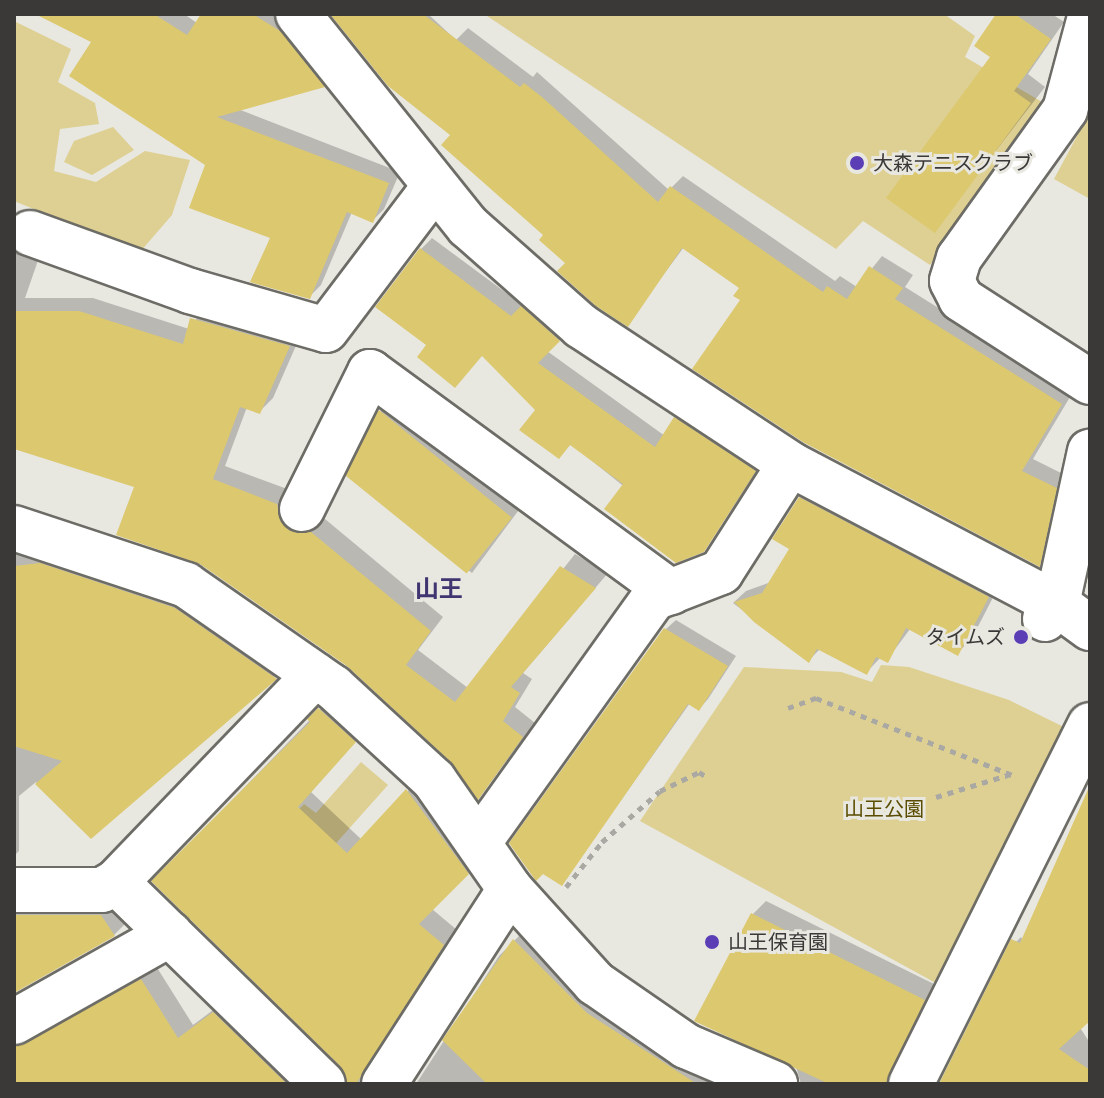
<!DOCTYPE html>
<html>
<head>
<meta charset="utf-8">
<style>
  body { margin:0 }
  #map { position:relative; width:1104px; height:1098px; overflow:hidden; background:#e8e7e0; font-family:Figtree,"Noto Sans JP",sans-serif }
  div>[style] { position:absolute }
  .green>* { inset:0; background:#ded092 }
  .shadow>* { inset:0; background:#0003 }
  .building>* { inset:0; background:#dcc86e; transform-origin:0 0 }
  .path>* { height:5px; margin-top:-2.5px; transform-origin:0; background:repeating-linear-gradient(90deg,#a9a8a3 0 6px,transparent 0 12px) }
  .roads { filter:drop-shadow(2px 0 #6d6c66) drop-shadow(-2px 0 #6d6c66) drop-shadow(0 2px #6d6c66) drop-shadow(0 -2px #6d6c66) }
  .minor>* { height:44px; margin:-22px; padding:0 22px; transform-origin:22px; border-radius:22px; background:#fff }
  .dots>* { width:22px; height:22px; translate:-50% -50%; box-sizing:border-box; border:4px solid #e8e7e0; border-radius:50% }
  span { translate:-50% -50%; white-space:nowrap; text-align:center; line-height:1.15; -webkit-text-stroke:6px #e8e7e0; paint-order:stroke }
  .poi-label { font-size:20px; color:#3a3937 }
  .left { translate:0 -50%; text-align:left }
  .right { translate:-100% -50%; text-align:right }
  .park-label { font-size:20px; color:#5a4c01 }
  .quarter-label { font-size:24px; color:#403571; font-weight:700 }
  .frame { position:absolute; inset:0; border:16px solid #3a3937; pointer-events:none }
</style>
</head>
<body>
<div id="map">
  <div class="green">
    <div style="clip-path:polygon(484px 14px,944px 14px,975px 36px,965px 57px,1049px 106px,930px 265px,863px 221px,836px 249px)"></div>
    <div style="clip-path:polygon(14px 21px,71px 49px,58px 82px,95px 103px,99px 124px,60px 129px,54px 171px,96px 182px,145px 151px,190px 160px,172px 215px,140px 252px,14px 201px)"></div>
    <div style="clip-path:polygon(1090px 112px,1090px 199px,1054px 179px)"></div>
    <div style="clip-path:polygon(113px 127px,134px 150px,92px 175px,64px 162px,74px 141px)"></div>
    <div style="clip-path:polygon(881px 665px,909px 667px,1009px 700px,1068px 729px,943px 987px,640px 821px,744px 667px,841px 672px,872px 682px)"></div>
    <div style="clip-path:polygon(361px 762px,388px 785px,288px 897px,288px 821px,304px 804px,316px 813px)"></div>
  </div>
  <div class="shadow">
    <div style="clip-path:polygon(39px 14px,184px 14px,197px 23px,203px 14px,290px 14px,335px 74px,324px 86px,238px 109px,400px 172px,384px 209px,372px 221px,352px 212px,321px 285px,309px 297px,272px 237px,94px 41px)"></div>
    <div style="clip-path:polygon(333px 14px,428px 14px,456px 40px,468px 28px,533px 77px,537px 72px,669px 190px,683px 176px,835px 281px,840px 276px,857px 287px,882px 256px,913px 275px,905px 287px,1073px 392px,1033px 459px,1067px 476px,1051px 553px,1039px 564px,742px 299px,742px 288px,684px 247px,627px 324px,453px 135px)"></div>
    <div style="clip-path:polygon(998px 14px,1052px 14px,1064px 22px,1028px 74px,1045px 87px,934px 231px,993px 57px)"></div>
    <div style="clip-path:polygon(14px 236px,43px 246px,25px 298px,93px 298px,189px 329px,206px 306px,302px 332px,273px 398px,260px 411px,247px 407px,225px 466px,290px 490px,304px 518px,325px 519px,443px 617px,418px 650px,468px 688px,575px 554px,608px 573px,523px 673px,532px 679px,515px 707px,535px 723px,479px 797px,452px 760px,349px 665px,136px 486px,14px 413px)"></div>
    <div style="clip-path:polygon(432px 238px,524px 306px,533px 297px,570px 329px,547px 351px,665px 436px,686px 407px,765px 460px,703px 550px,571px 444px,559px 457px,537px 410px,483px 354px,429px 345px,421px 249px)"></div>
    <div style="clip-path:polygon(397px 394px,527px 499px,472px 573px,349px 475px,381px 411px)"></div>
    <div style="clip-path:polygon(814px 484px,1001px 582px,971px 640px,957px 653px,910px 629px,887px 660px,881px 657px,866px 673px,820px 649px,809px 660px,733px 603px,746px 591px,771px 582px,792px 548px,800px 498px)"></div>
    <div style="clip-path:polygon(14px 535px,20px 554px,55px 550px,189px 594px,289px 664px,91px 837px,36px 782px,19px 796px,19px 851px,14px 856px)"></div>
    <div style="clip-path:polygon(676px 620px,736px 656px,708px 699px,699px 709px,690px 703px,562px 883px,666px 629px)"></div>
    <div style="clip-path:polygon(334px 695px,368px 727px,311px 792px,362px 840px,422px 776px,482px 859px,432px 909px,457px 930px,376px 1055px,378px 1084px,348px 1084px,342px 1065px,154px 881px)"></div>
    <div style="clip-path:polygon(14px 893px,116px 902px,128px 921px,114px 935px,14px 966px)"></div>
    <div style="clip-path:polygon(766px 901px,938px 986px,904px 1084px,801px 1084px,752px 915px)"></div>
    <div style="clip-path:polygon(529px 926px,757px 1084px,416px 1084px,499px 956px)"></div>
    <div style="clip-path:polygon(1021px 937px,1090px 1043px,1090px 1084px,941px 1084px,1008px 950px)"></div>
    <div style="clip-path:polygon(156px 966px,193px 1025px,228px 999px,315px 1084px,14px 1084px,14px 1036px)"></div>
  </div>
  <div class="building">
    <div style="clip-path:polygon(35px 14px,154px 14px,187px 35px,201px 14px,253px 14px,280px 31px,325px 87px,217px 117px,389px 183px,373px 223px,347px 212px,310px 299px,250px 282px,270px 238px,189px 208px,205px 165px,69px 76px,91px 42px)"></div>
    <div style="clip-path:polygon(330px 14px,423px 14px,520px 87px,524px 83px,542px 97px,658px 202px,670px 186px,823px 292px,827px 286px,847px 299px,869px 266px,903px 288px,895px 299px,1062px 404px,1022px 471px,1057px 488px,1040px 567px,803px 442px,692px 369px,740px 300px,733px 296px,739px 288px,682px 248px,628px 327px,596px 306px,557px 271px,565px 263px,539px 240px,543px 235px,441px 145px,450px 135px,388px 86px)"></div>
    <div style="clip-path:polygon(996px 14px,1015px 14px,1051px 39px,1014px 91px,1031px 103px,935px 233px,886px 198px,990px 57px,974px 46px)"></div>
    <div style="clip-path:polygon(420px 248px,511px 316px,521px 306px,560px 341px,538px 363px,655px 447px,674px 417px,756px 471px,704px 552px,676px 563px,604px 509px,623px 484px,570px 445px,559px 459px,519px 430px,535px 410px,482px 356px,455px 388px,417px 357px,426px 345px,375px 307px)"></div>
    <div style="clip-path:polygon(14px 311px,79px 311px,183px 344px,190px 318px,290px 346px,260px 414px,240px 407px,213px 479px,277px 504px,281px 522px,290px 531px,311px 532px,431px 631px,406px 665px,455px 702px,560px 566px,596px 588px,511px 687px,520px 693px,503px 721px,523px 737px,478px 800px,451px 762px,347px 666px,200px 564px,116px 535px,134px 487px,14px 449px)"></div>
    <div style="left:379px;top:410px;width:171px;height:72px;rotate:39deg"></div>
    <div style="clip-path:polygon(799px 497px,989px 597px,958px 656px,906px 628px,888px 663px,876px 657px,867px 675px,817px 649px,809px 663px,754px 622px,734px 602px,762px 593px,789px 549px,772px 539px)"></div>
    <div style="clip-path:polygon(40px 563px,175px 608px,277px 679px,91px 839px,35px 784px,62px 761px,14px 746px,14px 566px)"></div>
    <div style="clip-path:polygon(664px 628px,728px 666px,699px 711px,688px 704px,562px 886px,543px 874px,536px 881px,509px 843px)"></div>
    <div style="clip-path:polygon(318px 708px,356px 742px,298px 807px,347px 853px,406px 789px,469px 874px,419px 924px,444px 945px,356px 1084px,347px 1084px,340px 1066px,151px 881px,310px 722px,307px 719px)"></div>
    <div style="clip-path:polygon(1090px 785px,1090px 1021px,1059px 1049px,1090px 1070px,1090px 1084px,939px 1084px,1011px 939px,1020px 943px)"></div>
    <div style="clip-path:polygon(751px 913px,925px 1000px,886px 1084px,829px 1084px,694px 1021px)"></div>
    <div style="clip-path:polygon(14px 915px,101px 915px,115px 936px,14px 993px)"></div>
    <div style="clip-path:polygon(513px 939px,587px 1013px,697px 1084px,487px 1084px,442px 1040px)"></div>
    <div style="clip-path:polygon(141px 979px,178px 1038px,213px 1012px,287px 1084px,14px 1084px,14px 1047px)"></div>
  </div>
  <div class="path">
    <div style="left:788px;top:708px;width:30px;rotate:-20deg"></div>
    <div style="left:816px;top:698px;width:214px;rotate:21.4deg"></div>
    <div style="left:936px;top:797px;width:78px;rotate:-17deg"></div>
    <div style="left:566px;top:887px;width:58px;rotate:-51.3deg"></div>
    <div style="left:602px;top:842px;width:77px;rotate:-41.3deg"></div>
    <div style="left:660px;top:791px;width:43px;rotate:-26deg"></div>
    <div style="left:699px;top:772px;width:9px;rotate:32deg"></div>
  </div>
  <div class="roads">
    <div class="minor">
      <div style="left:298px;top:14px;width:272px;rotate:51.3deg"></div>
      <div style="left:468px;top:226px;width:151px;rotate:41.5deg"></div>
      <div style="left:581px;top:326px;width:250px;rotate:33.4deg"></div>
      <div style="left:790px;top:464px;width:301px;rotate:27.7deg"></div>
      <div style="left:1057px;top:604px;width:41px;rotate:36deg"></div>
      <div style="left:1090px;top:17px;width:96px;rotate:105deg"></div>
      <div style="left:1065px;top:110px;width:182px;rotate:125.6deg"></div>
      <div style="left:959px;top:258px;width:24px;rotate:107deg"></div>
      <div style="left:952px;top:281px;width:20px;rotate:63deg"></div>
      <div style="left:961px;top:299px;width:153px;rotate:32.8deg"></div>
      <div style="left:30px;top:233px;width:170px;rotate:19.9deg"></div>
      <div style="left:190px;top:291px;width:141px;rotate:16deg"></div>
      <div style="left:326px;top:330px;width:179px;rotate:-52.9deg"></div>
      <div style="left:302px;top:509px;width:153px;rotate:-63.6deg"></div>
      <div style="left:370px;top:372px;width:373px;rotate:36.2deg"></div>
      <div style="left:14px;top:528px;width:181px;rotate:18.3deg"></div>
      <div style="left:186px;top:585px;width:179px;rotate:34.8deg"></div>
      <div style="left:333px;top:687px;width:137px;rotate:42.6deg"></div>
      <div style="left:434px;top:780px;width:133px;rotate:55.1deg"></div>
      <div style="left:510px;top:889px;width:127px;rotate:47.9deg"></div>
      <div style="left:595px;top:983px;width:111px;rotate:34.7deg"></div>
      <div style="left:686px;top:1046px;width:97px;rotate:23.1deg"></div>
      <div style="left:1045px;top:619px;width:19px;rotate:-51deg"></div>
      <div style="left:1057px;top:604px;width:156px;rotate:-77.8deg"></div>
      <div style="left:479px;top:842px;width:300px;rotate:-54.4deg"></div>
      <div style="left:654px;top:598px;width:72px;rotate:-21.2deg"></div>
      <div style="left:721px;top:572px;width:128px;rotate:-57.4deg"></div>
      <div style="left:116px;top:882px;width:289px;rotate:44.3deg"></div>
      <div style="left:14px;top:890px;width:88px"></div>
      <div style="left:102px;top:890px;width:16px;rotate:-30deg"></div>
      <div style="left:116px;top:882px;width:287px;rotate:-46.1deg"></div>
      <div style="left:14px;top:1022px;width:179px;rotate:-29.4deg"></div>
      <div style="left:384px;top:1084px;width:232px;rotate:-57.1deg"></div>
      <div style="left:911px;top:1084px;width:401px;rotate:-63.5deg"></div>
    </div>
  </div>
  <div class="dots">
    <div style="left:857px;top:163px;background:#5b3eb6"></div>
    <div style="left:1021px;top:637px;background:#5b3eb6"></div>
    <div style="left:712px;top:942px;background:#5b3eb6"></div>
  </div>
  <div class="poi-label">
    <span class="left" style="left:873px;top:163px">大森テニスクラブ</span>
    <span class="right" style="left:1005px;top:637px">タイムズ</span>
    <span class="left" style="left:728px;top:942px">山王保育園</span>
  </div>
  <div class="park-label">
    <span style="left:884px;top:809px">山王公園</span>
  </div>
  <div class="quarter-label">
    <span style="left:439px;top:589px">山王</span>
  </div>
  <div class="frame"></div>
</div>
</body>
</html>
